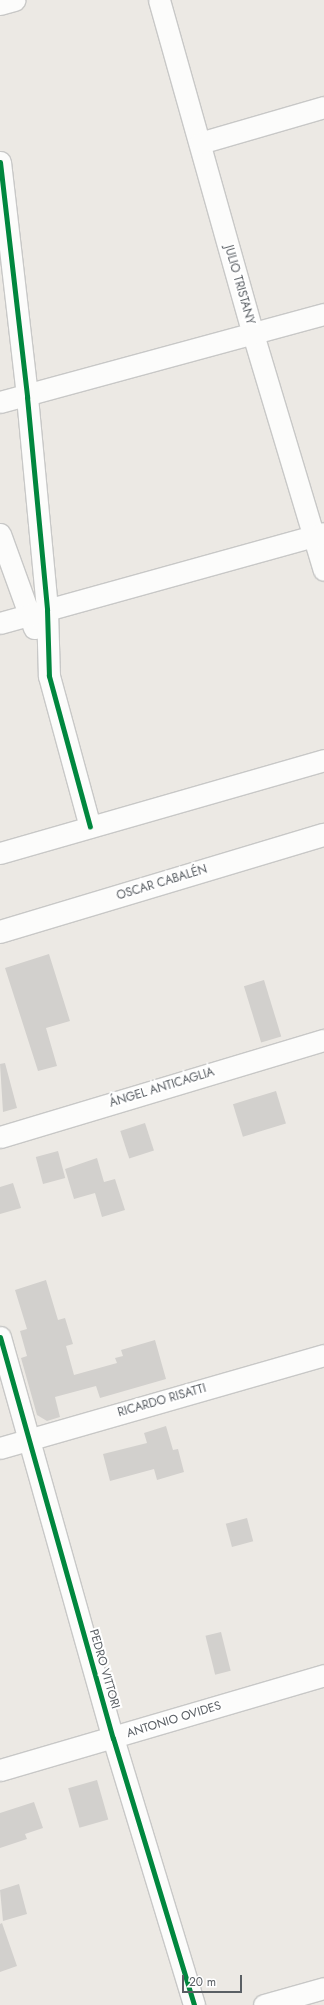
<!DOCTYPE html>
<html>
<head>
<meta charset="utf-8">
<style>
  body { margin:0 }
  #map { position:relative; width:324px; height:2005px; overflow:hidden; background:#ece9e4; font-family:Jost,sans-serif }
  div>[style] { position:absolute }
  .building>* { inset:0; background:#d2d0cd; transform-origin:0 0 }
  .roads { filter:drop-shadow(1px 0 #c8c8c7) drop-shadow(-1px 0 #c8c8c7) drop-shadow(0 1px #c8c8c7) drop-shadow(0 -1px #c8c8c7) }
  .minor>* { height:21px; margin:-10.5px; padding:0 10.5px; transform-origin:10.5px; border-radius:10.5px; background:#fcfcfb }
  .secondary>* { height:22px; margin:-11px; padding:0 11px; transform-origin:11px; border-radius:11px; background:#fcfcfb }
  .cycleway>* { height:5px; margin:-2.5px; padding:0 2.5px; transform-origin:2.5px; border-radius:2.5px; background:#00873e }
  span { translate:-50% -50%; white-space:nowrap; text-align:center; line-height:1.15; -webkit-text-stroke:4px #fff; paint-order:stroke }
  .street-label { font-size:12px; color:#5a5f64 }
  .scale { position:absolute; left:182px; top:1975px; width:60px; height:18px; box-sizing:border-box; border:2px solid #5a5f64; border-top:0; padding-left:5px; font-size:12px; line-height:14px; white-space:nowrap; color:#5a5f64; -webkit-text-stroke:3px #fff; paint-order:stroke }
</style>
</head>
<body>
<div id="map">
  <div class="building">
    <div style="clip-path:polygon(49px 954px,70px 1021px,46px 1028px,57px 1066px,38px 1071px,5px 968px)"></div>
    <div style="left:264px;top:980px;width:59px;height:21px;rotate:73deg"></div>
    <div style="clip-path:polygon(5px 1063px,17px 1108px,3px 1112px,0 1064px)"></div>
    <div style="left:276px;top:1091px;width:34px;height:45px;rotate:73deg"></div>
    <div style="left:145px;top:1123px;width:29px;height:26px;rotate:72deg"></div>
    <div style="left:58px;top:1151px;width:28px;height:23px;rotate:75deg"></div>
    <div style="clip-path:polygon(97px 1158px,104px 1182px,115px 1179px,125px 1210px,102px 1217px,95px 1193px,74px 1199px,65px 1169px)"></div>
    <div style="clip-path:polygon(13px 1183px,21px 1208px,0 1214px,0 1187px)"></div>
    <div style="clip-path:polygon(46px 1280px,58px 1320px,65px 1318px,73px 1344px,66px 1346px,74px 1375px,117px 1363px,115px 1358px,123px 1356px,121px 1350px,155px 1340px,166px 1379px,100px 1398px,96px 1386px,55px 1397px,60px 1417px,47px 1421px,37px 1415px,21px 1358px,27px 1356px,20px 1331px,27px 1329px,15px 1290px)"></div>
    <div style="clip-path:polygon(166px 1426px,173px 1450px,178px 1449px,184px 1472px,157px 1480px,154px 1469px,110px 1481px,103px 1454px,147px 1443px,144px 1433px)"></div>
    <div style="left:247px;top:1518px;width:24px;height:22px;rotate:75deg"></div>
    <div style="left:221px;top:1632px;width:40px;height:16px;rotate:76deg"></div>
    <div style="left:97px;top:1780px;width:41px;height:30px;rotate:74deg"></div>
    <div style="clip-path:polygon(34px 1802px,43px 1828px,25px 1834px,27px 1839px,0 1848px,0 1813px)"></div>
    <div style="clip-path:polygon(19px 1884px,27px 1914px,3px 1921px,0 1890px)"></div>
    <div style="clip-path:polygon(2px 1923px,17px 1966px,0 1972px,0 1924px)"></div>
  </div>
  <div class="roads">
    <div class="minor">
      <div style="left:159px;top:0;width:347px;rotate:74.3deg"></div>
      <div style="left:253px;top:334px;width:246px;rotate:73.3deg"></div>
      <div style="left:0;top:4px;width:15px;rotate:-16deg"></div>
      <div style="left:200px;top:143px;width:129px;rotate:-16.2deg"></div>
      <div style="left:0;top:162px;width:237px;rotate:83.4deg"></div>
      <div style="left:27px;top:397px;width:214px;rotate:84.6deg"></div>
      <div style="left:47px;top:610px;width:66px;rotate:88.3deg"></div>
      <div style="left:49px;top:676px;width:156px;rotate:74.8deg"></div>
      <div style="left:0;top:402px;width:336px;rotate:-15.2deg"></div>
      <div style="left:0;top:534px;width:100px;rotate:70.1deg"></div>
      <div style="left:0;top:623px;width:336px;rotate:-15.5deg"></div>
      <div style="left:0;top:853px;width:337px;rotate:-16deg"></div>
      <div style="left:0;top:1137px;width:338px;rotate:-16.7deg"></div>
      <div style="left:0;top:1337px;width:417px;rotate:74.3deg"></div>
      <div style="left:113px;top:1738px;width:279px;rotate:73.1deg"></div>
      <div style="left:0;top:1448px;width:337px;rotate:-16deg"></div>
      <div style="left:0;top:1770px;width:338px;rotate:-16.3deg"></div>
      <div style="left:264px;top:2005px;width:62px;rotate:-15.8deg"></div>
    </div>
    <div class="secondary">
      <div style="left:0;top:932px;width:338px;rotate:-16.7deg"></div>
    </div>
  </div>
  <div class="cycleway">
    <div style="left:0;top:162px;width:237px;rotate:83.4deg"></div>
    <div style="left:27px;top:397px;width:214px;rotate:84.6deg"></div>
    <div style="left:47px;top:610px;width:66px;rotate:88.3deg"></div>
    <div style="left:49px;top:676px;width:156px;rotate:74.8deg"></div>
    <div style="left:0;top:1337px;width:417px;rotate:74.3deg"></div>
    <div style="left:113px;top:1738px;width:279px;rotate:73.1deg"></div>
  </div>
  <div class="street-label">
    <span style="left:239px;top:285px;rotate:74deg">JULIO TRISTANY</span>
    <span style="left:162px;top:883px;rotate:-17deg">OSCAR CABALÉN</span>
    <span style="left:162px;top:1088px;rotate:-17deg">ÁNGEL ANTICAGLIA</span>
    <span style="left:162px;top:1401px;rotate:-16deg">RICARDO RISATTI</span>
    <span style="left:104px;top:1669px;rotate:74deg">PEDRO VITTORI</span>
    <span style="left:174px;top:1720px;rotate:-17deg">ANTONIO OVIDES</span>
  </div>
  <div class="scale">20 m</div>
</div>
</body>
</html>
